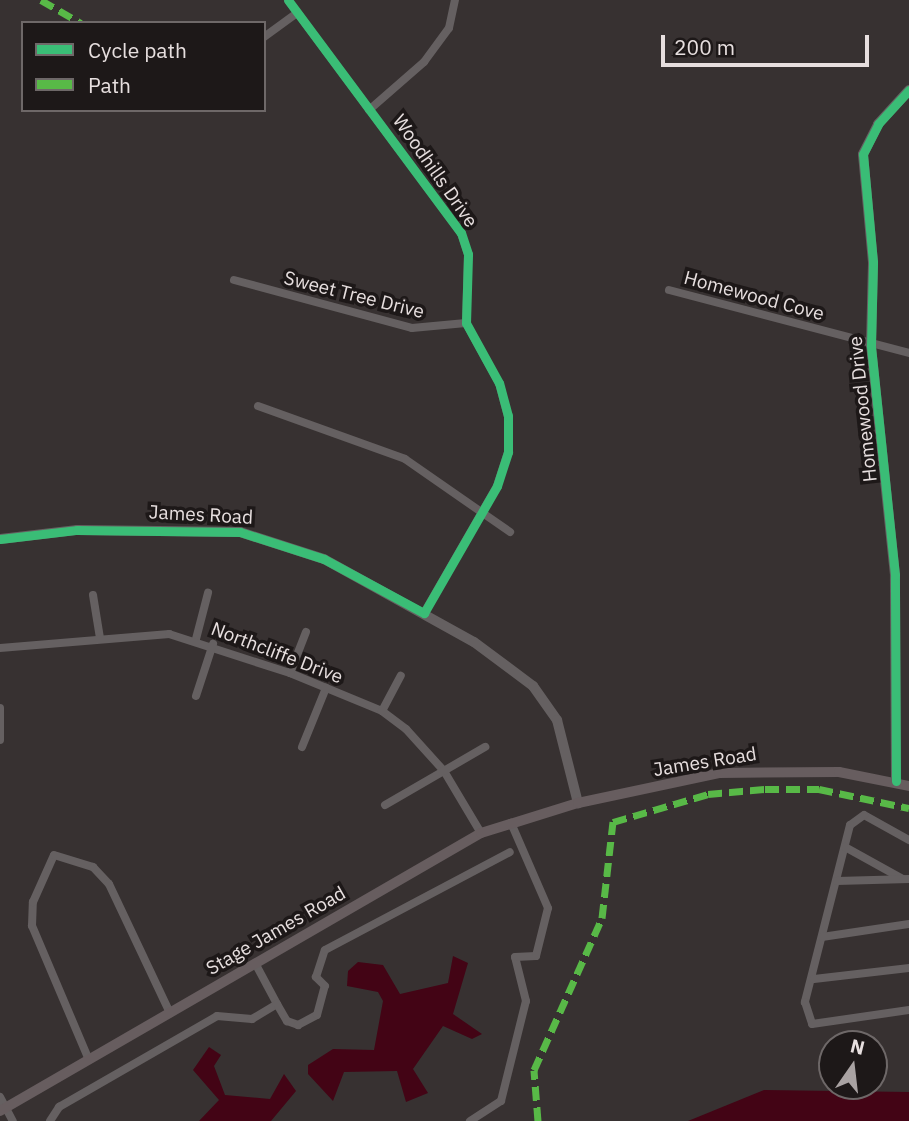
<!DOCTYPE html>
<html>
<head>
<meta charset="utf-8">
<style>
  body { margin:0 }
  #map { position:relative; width:909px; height:1121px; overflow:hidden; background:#373131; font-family:"IBM Plex Sans",sans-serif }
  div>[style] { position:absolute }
  .water>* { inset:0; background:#430415 }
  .minor>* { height:8px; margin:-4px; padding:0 4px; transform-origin:4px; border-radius:4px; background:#656061 }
  .tertiary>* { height:10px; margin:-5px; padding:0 5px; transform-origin:5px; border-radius:5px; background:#656061 }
  .secondary>* { height:10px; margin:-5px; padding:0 5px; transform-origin:5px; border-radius:5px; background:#675d5f }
  .quiet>* { height:7px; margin-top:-3.5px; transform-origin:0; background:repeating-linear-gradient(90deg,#58b947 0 14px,transparent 0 21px) }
  .cycleway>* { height:9px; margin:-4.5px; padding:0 4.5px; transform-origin:4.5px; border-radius:4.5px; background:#3abd76 }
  span { translate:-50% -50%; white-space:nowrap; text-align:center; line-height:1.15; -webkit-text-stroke:7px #1d1818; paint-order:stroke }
  .street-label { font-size:19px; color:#e7dfdf }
  .legend { position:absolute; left:21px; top:21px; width:245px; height:91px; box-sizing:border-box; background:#1d1818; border:2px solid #6e6868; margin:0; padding:9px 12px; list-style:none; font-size:21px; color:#e7dfdf }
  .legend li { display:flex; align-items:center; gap:14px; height:35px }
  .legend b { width:35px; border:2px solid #6e6868 }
  .north { position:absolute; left:818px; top:1030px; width:70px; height:70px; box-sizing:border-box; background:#1d1818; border:2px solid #6e6868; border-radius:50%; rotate:14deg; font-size:19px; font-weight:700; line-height:28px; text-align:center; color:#e7dfdf }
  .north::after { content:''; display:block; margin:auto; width:24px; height:32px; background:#a9a2a2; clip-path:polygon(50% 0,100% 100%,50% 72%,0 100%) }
  .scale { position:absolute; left:661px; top:35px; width:208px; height:32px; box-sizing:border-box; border:4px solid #e7dfdf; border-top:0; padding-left:9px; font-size:21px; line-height:24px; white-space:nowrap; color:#e7dfdf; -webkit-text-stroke:5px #1d1818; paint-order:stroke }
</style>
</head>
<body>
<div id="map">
  <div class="water">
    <div style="clip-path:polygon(453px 956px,468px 963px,453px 1014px,482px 1034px,472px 1039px,443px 1026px,413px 1069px,428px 1093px,406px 1102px,397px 1071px,344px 1072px,333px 1101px,308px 1074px,308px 1065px,333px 1049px,374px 1050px,383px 1001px,378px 992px,347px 986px,348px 971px,358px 962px,383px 965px,400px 994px,448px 983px)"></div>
    <div style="clip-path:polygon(209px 1047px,221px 1055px,214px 1066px,225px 1095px,270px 1099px,284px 1074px,296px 1091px,271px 1121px,199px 1121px,219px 1100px,193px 1070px)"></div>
    <div style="clip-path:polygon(764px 1090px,909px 1092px,909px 1121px,688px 1121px)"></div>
  </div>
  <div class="minor">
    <div style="left:288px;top:0;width:290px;rotate:53.4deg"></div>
    <div style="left:461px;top:233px;width:22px;rotate:72deg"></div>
    <div style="left:468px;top:254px;width:69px;rotate:91.7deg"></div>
    <div style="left:466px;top:323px;width:68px;rotate:61.2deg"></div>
    <div style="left:499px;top:383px;width:34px;rotate:75deg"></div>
    <div style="left:508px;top:416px;width:36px;rotate:90deg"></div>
    <div style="left:508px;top:452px;width:36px;rotate:108deg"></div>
    <div style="left:497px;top:486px;width:146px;rotate:119.9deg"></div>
    <div style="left:264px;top:37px;width:39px;rotate:-36deg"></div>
    <div style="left:369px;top:110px;width:73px;rotate:-41.1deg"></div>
    <div style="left:424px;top:62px;width:42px;rotate:-53.7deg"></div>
    <div style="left:449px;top:28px;width:29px;rotate:-78deg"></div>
    <div style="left:234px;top:280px;width:184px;rotate:15.1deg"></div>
    <div style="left:412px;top:328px;width:54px;rotate:-5.3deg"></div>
    <div style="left:669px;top:290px;width:248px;rotate:14.7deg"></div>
    <div style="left:258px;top:406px;width:156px;rotate:19.8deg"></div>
    <div style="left:405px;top:459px;width:128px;rotate:34.8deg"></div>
    <div style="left:93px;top:595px;width:44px;rotate:80.8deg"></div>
    <div style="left:196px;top:639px;width:48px;rotate:-75.4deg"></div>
    <div style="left:0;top:648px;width:170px;rotate:-4.7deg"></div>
    <div style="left:169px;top:634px;width:127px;rotate:17.9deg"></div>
    <div style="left:290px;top:673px;width:100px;rotate:22.4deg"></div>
    <div style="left:382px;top:711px;width:30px;rotate:37deg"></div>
    <div style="left:406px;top:729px;width:57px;rotate:47.9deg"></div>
    <div style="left:444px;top:771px;width:72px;rotate:59.2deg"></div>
    <div style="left:290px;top:673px;width:44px;rotate:-68.7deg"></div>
    <div style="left:196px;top:696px;width:55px;rotate:-71.9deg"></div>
    <div style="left:0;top:708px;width:32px;rotate:90deg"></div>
    <div style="left:382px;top:711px;width:40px;rotate:-62deg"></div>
    <div style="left:302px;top:747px;width:64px;rotate:-67.9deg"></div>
    <div style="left:385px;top:805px;width:116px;rotate:-30.1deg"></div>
    <div style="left:909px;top:840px;width:51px;rotate:-150.9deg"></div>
    <div style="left:864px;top:815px;width:17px;rotate:144deg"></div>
    <div style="left:850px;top:825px;width:183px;rotate:104.3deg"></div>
    <div style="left:805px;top:1002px;width:23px;rotate:72deg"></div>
    <div style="left:812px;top:1024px;width:98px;rotate:-8.2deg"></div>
    <div style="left:845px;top:847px;width:66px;rotate:28.9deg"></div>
    <div style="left:837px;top:881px;width:72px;rotate:-1.6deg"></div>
    <div style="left:822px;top:937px;width:88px;rotate:-8.5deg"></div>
    <div style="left:255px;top:963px;width:47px;rotate:61.8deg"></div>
    <div style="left:814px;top:979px;width:96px;rotate:-6.6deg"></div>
    <div style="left:89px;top:1060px;width:146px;rotate:-113deg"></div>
    <div style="left:32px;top:926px;width:24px;rotate:-88deg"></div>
    <div style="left:33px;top:902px;width:51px;rotate:-65.9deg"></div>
    <div style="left:54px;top:855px;width:41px;rotate:17.1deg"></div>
    <div style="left:93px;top:867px;width:23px;rotate:47deg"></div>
    <div style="left:109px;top:884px;width:143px;rotate:64.7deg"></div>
    <div style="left:0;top:1097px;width:27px;rotate:62deg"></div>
    <div style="left:50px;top:1121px;width:17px;rotate:-57deg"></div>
    <div style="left:59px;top:1107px;width:182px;rotate:-29.9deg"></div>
    <div style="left:217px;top:1016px;width:35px;rotate:5deg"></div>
    <div style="left:252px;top:1019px;width:29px;rotate:-31deg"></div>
    <div style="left:277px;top:1004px;width:20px;rotate:60deg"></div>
    <div style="left:287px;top:1021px;width:12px;rotate:20deg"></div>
    <div style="left:298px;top:1025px;width:21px;rotate:-28deg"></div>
    <div style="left:317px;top:1015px;width:30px;rotate:-75deg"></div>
    <div style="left:325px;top:986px;width:13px;rotate:-135deg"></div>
    <div style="left:316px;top:977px;width:28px;rotate:-72deg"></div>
    <div style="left:325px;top:950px;width:209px;rotate:-27.9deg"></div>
    <div style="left:470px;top:1121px;width:37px;rotate:-33deg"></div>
    <div style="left:501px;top:1101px;width:103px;rotate:-76deg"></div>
    <div style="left:526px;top:1001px;width:45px;rotate:-104deg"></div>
    <div style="left:515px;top:957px;width:21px;rotate:-3deg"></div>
    <div style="left:536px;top:956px;width:49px;rotate:-76deg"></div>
    <div style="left:548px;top:908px;width:93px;rotate:-113.5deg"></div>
  </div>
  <div class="tertiary">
    <div style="left:0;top:539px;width:78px;rotate:-6.7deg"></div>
    <div style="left:77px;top:530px;width:163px;rotate:0.7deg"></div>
    <div style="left:240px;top:532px;width:88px;rotate:17.8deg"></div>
    <div style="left:324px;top:559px;width:171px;rotate:29deg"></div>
    <div style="left:474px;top:642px;width:74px;rotate:36.7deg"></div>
    <div style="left:533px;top:686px;width:42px;rotate:54.8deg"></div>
    <div style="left:557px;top:720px;width:86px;rotate:75.8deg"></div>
    <div style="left:896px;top:781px;width:206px;rotate:-90.3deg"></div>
    <div style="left:895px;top:575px;width:231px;rotate:-96deg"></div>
    <div style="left:871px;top:345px;width:83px;rotate:-88.6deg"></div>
    <div style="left:873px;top:262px;width:108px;rotate:-95.3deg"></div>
    <div style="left:863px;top:154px;width:34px;rotate:-63deg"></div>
    <div style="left:878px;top:124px;width:46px;rotate:-47.6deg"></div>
  </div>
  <div class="secondary">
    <div style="left:0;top:1111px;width:556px;rotate:-30.03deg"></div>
    <div style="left:481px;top:833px;width:102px;rotate:-17.2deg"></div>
    <div style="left:578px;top:803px;width:144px;rotate:-12deg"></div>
    <div style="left:719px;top:773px;width:120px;rotate:-0.5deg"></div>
    <div style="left:839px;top:772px;width:71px;rotate:11.3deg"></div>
  </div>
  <div class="quiet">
    <div style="left:41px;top:0;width:46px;rotate:29.9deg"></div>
    <div style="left:538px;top:1121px;width:51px;rotate:-94.5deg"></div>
    <div style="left:534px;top:1070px;width:167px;rotate:-65.9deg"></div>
    <div style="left:602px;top:918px;width:97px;rotate:-83.5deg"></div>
    <div style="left:613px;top:822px;width:99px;rotate:-16.4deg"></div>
    <div style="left:708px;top:794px;width:57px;rotate:-5deg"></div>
    <div style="left:765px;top:789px;width:54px"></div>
    <div style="left:819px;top:789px;width:92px;rotate:11.9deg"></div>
  </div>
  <div class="cycleway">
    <div style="left:0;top:539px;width:78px;rotate:-6.7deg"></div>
    <div style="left:77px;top:530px;width:163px;rotate:0.7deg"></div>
    <div style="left:240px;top:532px;width:88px;rotate:17.8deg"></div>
    <div style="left:324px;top:559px;width:114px;rotate:28.4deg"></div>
    <div style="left:424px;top:613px;width:146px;rotate:-60.1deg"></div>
    <div style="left:497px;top:486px;width:36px;rotate:-72deg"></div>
    <div style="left:508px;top:452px;width:36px;rotate:-90deg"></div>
    <div style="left:508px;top:416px;width:34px;rotate:-105deg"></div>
    <div style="left:499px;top:383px;width:68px;rotate:-118.8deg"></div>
    <div style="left:466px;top:323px;width:69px;rotate:-88.3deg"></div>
    <div style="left:468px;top:254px;width:22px;rotate:-108deg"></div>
    <div style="left:461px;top:233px;width:290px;rotate:-126.6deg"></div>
    <div style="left:896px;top:781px;width:206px;rotate:-90.3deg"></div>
    <div style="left:895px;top:575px;width:231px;rotate:-96deg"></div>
    <div style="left:871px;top:345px;width:83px;rotate:-88.6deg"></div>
    <div style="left:873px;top:262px;width:108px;rotate:-95.3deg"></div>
    <div style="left:863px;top:154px;width:34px;rotate:-63deg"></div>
    <div style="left:878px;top:124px;width:46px;rotate:-47.6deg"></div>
  </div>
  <div class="street-label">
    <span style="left:435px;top:171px;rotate:55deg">Woodhills Drive</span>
    <span style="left:354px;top:295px;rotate:14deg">Sweet Tree Drive</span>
    <span style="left:754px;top:296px;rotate:15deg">Homewood Cove</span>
    <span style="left:863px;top:409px;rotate:-96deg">Homewood Drive</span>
    <span style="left:201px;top:515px;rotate:3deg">James Road</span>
    <span style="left:277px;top:653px;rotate:21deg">Northcliffe Drive</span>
    <span style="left:705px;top:762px;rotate:-9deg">James Road</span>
    <span style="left:276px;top:931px;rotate:-30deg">Stage James Road</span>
  </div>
  <ul class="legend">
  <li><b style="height:9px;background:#3abd76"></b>Cycle path</li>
  <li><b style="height:9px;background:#58b947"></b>Path</li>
  </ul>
  <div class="north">N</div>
  <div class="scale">200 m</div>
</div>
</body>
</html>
